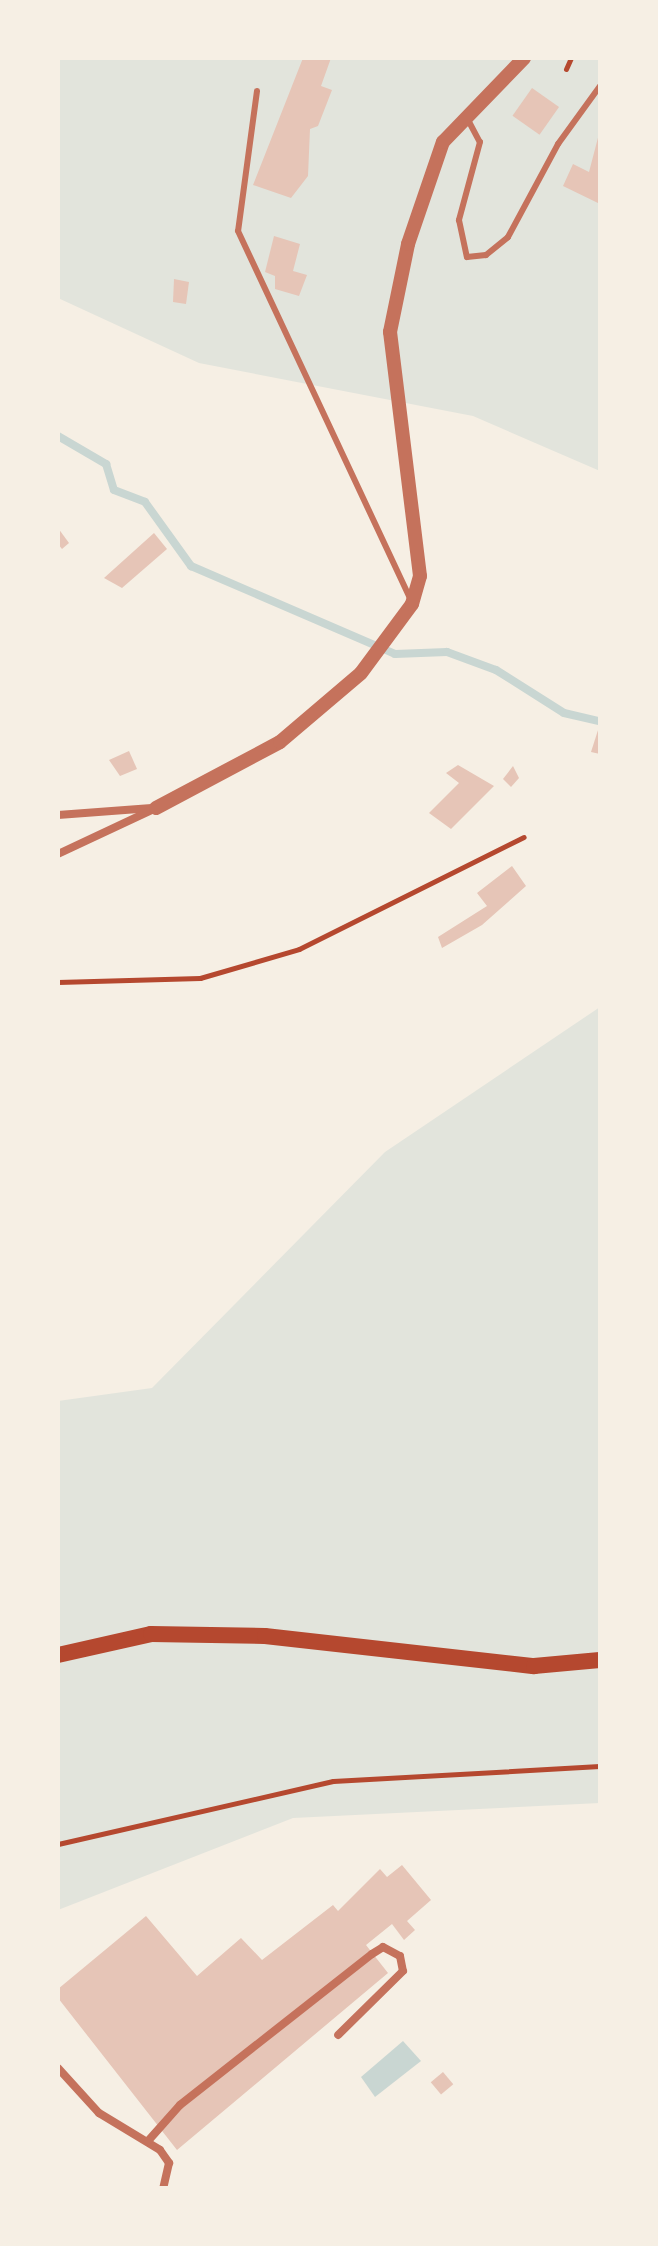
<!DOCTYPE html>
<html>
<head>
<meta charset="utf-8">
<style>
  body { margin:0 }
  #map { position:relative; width:658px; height:2246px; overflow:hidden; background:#f6efe4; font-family:Rubik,sans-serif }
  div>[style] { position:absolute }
  .green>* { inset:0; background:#e2e4dc }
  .water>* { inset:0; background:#c9d6d2 }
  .stream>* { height:8px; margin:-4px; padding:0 4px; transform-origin:4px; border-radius:4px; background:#c9d6d2 }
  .building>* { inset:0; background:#e6c5b7; transform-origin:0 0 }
  .path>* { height:5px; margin:-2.5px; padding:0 2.5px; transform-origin:2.5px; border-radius:2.5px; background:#b5482f }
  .service>* { height:6px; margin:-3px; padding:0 3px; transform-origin:3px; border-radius:3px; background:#c5725c }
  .minor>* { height:8px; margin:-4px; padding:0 4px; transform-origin:4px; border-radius:4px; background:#c5725c }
  .tertiary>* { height:14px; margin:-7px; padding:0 7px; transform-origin:7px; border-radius:7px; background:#c5725c }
  .secondary>* { height:16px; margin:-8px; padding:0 8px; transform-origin:8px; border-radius:8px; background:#b5482f }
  span { translate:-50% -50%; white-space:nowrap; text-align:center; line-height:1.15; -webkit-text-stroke:6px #f6efe4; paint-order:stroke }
  .frame { position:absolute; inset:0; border:60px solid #f6efe4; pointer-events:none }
</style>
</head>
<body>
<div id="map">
  <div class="green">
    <div style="clip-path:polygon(58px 58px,600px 58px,600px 471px,473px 416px,199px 363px,58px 298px)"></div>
    <div style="clip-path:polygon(600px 1007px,600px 1803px,293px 1818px,58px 1910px,58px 1401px,152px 1388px,385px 1152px)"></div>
  </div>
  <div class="water">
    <div style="clip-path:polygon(403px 2041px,421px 2061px,375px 2097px,361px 2077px)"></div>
  </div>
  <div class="stream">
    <div style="left:58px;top:436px;width:56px;rotate:30.3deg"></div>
    <div style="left:106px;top:464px;width:27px;rotate:73deg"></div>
    <div style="left:114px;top:490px;width:33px;rotate:21deg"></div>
    <div style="left:145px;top:502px;width:79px;rotate:54.3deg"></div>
    <div style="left:191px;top:566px;width:222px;rotate:23.3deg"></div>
    <div style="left:395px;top:654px;width:52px;rotate:-2.2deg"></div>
    <div style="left:447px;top:652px;width:52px;rotate:20.2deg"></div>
    <div style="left:496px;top:670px;width:80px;rotate:32.3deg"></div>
    <div style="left:564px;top:713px;width:37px;rotate:13deg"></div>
  </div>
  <div class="building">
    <div style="clip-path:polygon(303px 58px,331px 58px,321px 86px,332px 90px,318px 126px,310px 129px,308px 176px,291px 198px,253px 185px)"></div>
    <div style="left:532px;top:88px;width:33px;height:34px;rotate:35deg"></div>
    <div style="clip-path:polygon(600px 130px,600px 204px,563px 186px,573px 164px,589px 172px)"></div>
    <div style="clip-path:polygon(274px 236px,300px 244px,293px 271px,307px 275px,299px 296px,275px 289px,275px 276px,265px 272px)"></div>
    <div style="clip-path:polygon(174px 279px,189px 282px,186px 304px,173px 302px)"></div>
    <div style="clip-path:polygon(58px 528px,69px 543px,62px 549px,58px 544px)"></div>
    <div style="clip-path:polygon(154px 533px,167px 549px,122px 588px,104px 578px)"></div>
    <div style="clip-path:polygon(599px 727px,600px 727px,600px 754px,591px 752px)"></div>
    <div style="clip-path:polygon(129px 751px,137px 769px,120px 776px,109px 760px)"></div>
    <div style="clip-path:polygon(458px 765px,494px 786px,451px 829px,429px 813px,459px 783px,446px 773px)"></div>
    <div style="clip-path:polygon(513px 766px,519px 778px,511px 787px,503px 779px)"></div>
    <div style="clip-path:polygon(512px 866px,526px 886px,482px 925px,442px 948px,438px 937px,487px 906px,477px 893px)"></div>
    <div style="clip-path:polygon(402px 1865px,431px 1900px,407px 1921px,415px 1930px,404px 1940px,392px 1924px,366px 1945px,388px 1973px,177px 2150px,58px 1998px,58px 1989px,146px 1916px,197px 1976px,241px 1938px,262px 1960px,333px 1905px,338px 1911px,380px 1869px,387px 1877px)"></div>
    <div style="left:443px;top:2072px;width:16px;height:16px;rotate:50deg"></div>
  </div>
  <div class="path">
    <div style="left:566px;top:69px;width:12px;rotate:-66deg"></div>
    <div style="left:58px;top:982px;width:142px;rotate:-1.6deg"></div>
    <div style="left:200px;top:978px;width:103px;rotate:-16.3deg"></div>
    <div style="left:299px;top:949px;width:251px;rotate:-26.5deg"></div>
    <div style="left:58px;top:1844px;width:282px;rotate:-12.9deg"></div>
    <div style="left:333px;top:1781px;width:267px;rotate:-3.2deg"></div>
  </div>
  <div class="service">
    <div style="left:257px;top:91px;width:141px;rotate:97.7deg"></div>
    <div style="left:238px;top:231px;width:408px;rotate:64.9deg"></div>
    <div style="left:467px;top:118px;width:27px;rotate:62deg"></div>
    <div style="left:480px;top:142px;width:81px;rotate:105.1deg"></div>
    <div style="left:459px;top:220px;width:38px;rotate:78deg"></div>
    <div style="left:467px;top:257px;width:19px;rotate:-6deg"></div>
    <div style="left:486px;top:255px;width:28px;rotate:-39deg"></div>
    <div style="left:508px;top:237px;width:106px;rotate:-61.7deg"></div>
    <div style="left:558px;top:144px;width:72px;rotate:-54.1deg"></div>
  </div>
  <div class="minor">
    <div style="left:58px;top:815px;width:94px;rotate:-4.3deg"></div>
    <div style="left:58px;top:854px;width:108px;rotate:-25.1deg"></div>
    <div style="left:58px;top:2068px;width:61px;rotate:47.7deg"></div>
    <div style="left:99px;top:2113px;width:71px;rotate:31.2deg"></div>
    <div style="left:160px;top:2150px;width:16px;rotate:55deg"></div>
    <div style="left:169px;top:2163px;width:26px;rotate:103deg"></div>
    <div style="left:148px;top:2141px;width:48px;rotate:-48.4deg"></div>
    <div style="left:180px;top:2105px;width:244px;rotate:-38.2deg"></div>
    <div style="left:372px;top:1954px;width:13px;rotate:-32deg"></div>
    <div style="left:383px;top:1947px;width:19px;rotate:28deg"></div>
    <div style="left:400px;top:1956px;width:15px;rotate:79deg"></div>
    <div style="left:403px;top:1971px;width:91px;rotate:135.4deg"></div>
  </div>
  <div class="tertiary">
    <div style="left:156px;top:808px;width:140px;rotate:-28deg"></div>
    <div style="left:280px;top:742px;width:106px;rotate:-40.4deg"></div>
    <div style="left:361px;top:673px;width:86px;rotate:-53.5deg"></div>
    <div style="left:412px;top:604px;width:29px;rotate:-74deg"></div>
    <div style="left:420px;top:576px;width:246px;rotate:-97deg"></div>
    <div style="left:390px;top:332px;width:90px;rotate:-78.4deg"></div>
    <div style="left:408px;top:244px;width:108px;rotate:-71.1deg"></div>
    <div style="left:443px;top:142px;width:117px;rotate:-46deg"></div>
  </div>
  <div class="secondary">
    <div style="left:58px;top:1655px;width:95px;rotate:-12.7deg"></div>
    <div style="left:151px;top:1634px;width:114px;rotate:1deg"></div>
    <div style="left:265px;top:1636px;width:271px;rotate:6.4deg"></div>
    <div style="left:534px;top:1666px;width:66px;rotate:-5.2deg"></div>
  </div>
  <div class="frame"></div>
</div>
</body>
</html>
